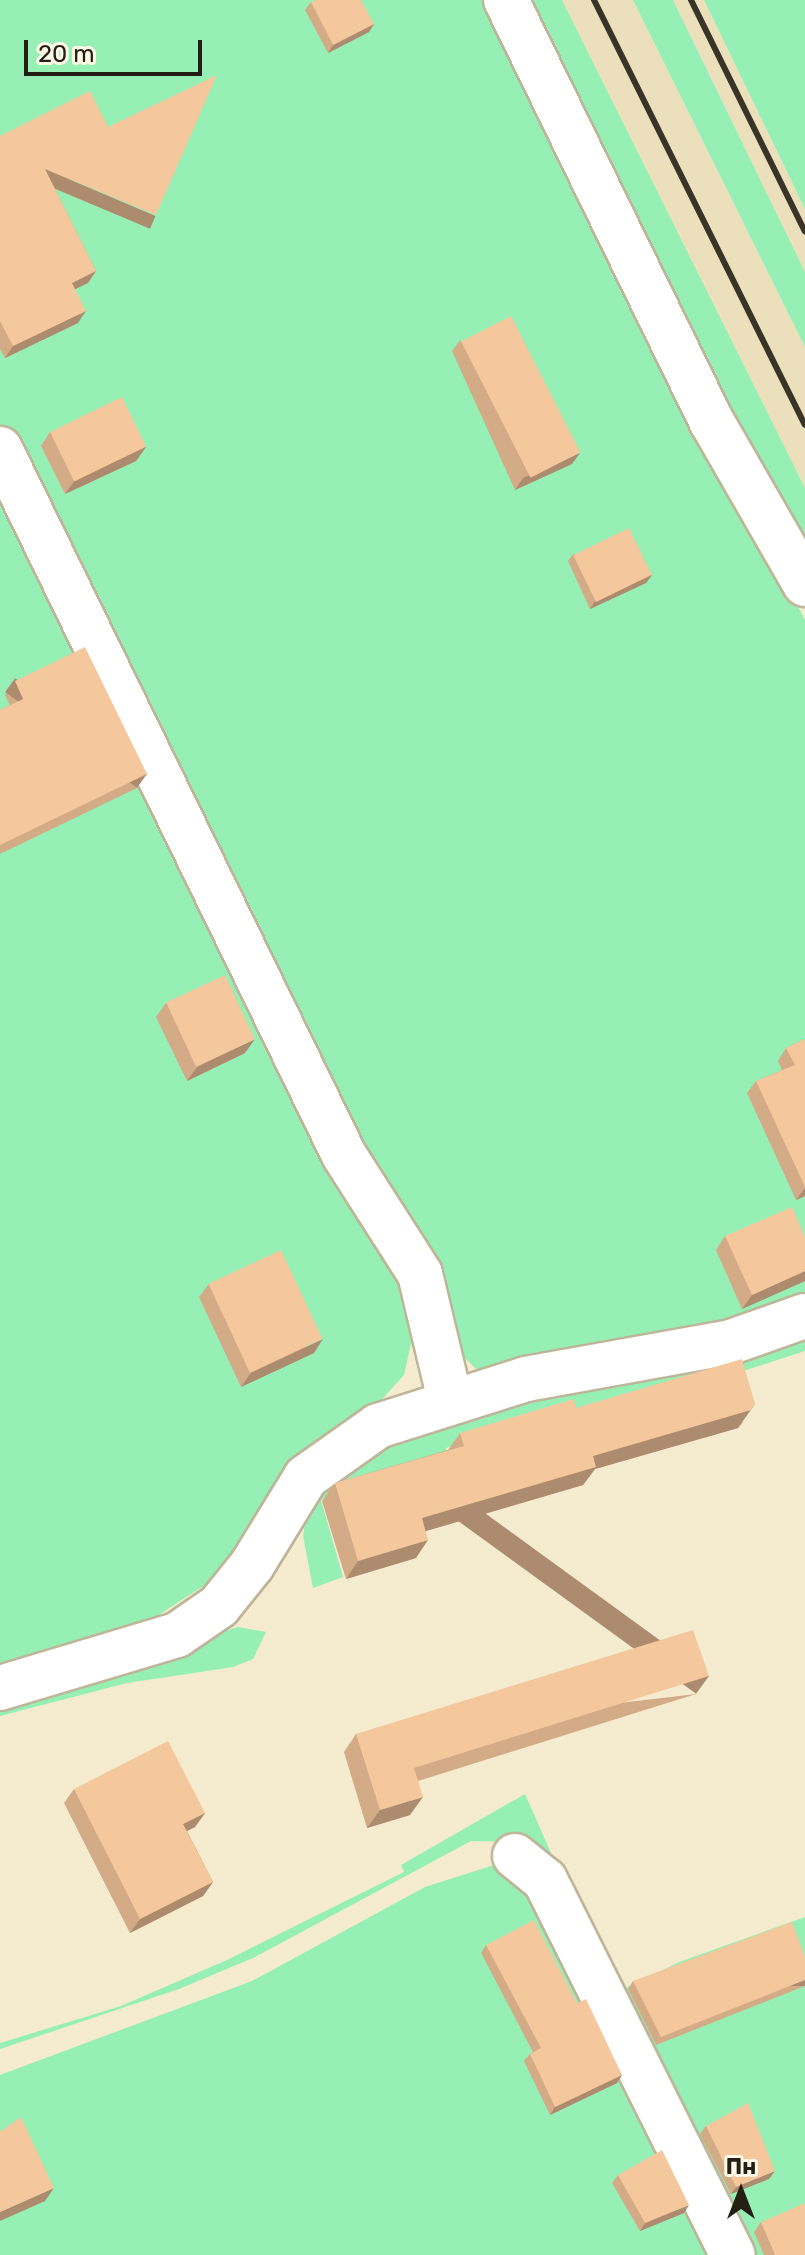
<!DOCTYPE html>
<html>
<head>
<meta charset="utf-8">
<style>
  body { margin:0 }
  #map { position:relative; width:805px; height:2255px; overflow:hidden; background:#f5ebce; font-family:Rubik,sans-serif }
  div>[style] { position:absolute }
  .built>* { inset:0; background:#ece0bc }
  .green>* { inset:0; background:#96efb4 }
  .roads { filter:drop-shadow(2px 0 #bfb599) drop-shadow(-2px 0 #bfb599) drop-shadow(0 2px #bfb599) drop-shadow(0 -2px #bfb599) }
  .minor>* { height:44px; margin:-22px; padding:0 22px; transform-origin:22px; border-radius:22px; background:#fff }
  .rail>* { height:6px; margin:-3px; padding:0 3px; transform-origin:3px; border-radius:3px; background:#393427 }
  .wall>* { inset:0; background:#d3ab87 }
  .shaded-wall>* { inset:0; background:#ac8b6e; transform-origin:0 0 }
  .building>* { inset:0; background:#f5c79d; transform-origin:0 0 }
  span { translate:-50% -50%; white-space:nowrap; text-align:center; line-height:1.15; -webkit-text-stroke:6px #fef8e7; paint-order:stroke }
  .north { position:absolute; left:701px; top:2151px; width:80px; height:80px; -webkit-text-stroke:6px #fef8e7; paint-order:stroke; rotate:0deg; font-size:22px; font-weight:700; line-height:32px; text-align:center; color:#231f14 }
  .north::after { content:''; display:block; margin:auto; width:28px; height:36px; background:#231f14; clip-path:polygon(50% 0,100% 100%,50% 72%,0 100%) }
  .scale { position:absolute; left:24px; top:40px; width:178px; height:36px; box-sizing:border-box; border:4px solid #231f14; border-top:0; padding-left:10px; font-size:24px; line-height:28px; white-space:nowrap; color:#231f14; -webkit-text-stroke:6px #fef8e7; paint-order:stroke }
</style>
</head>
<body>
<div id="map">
  <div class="built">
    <div style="clip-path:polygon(562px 0,633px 0,805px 347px,805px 488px)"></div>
    <div style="clip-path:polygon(673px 0,704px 0,805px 209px,805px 272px)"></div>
  </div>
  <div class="green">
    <div style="clip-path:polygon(0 0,494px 0,653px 331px,805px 620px,805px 1300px,719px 1328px,481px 1374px,459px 1352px,391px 1207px,0 431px)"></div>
    <div style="clip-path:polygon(518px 0,562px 0,805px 488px,805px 565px)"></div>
    <div style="clip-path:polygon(633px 0,673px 0,805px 272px,805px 347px)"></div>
    <div style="clip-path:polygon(704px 0,805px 0,805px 209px)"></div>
    <div style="clip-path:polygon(0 477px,401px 1274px,414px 1330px,404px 1375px,225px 1572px,143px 1625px,0 1673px)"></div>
    <div style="clip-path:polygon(805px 1329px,805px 1351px,731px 1375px,446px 1448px,449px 1462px,321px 1500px,343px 1577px,313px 1588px,303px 1536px,309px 1497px,342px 1461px,427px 1422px)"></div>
    <div style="clip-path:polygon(238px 1627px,266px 1632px,253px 1659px,233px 1667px,127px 1683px,0 1716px,0 1703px)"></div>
    <div style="clip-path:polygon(525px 1794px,613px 1994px,679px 1962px,805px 1917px,805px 2255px,742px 2255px,518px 1842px,471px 1841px,253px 1958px,179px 1989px,0 2049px,0 2043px,121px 2006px,227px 1960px,404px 1872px,401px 1865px)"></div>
    <div style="clip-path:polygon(494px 1865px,525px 1873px,721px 2255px,0 2255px,0 2075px,252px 1981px,425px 1887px)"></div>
  </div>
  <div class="roads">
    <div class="minor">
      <div style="left:506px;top:0;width:470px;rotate:64deg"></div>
      <div style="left:712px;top:422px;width:187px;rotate:60.1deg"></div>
      <div style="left:0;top:449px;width:785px;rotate:64.02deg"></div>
      <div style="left:344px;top:1155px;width:141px;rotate:57.4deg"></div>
      <div style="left:420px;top:1274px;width:130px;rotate:76.6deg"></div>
      <div style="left:0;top:1688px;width:185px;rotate:-16.7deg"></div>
      <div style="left:177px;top:1635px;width:51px;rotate:-34.6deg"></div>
      <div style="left:219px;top:1606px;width:53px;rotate:-51.2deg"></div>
      <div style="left:252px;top:1565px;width:103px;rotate:-58.5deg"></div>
      <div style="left:306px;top:1477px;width:88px;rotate:-35.3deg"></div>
      <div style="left:378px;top:1426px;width:155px;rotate:-17.6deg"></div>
      <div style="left:526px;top:1379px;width:208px;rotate:-10.2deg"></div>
      <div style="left:731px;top:1342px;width:78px;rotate:-19.4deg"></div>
      <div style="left:515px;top:1856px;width:38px;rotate:39deg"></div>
      <div style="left:545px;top:1880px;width:419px;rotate:63.4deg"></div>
    </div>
  </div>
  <div class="rail">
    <div style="left:594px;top:0;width:474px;rotate:63.6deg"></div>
    <div style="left:691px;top:0;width:258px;rotate:63.8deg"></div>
  </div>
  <div class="wall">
    <div style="clip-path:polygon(311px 2px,374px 24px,369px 32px,328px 53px,305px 10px)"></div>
    <div style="clip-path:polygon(0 136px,147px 227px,55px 189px,96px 271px,88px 283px,75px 289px,78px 323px,5px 358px,0 349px)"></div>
    <div style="clip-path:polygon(460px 340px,572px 464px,515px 490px,452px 351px)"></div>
    <div style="clip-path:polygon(50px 432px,146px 447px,136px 461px,65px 494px,41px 446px)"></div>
    <div style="clip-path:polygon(573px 554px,652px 575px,646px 583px,590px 609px,568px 561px)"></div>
    <div style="clip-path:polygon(15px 681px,137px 788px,0 854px,0 710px,10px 705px,5px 695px)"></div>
    <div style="clip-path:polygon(166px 1003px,245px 1053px,187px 1081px,156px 1017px)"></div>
    <div style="clip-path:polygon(805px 1039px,805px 1196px,796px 1200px,747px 1093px,756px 1081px,782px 1070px,778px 1061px,786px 1048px)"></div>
    <div style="clip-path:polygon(725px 1236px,805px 1237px,805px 1281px,742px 1309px,716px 1250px)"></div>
    <div style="clip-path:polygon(209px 1284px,314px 1353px,241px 1387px,199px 1297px)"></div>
    <div style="clip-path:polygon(743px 1422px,738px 1428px,595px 1469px,583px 1485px,426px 1531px,416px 1558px,346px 1579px,322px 1501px,335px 1483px,448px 1450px,460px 1433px)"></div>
    <div style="clip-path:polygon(696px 1694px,418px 1781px,410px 1815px,367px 1828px,344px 1752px,356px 1734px)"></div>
    <div style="clip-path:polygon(74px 1789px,205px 1813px,195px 1827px,187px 1831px,213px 1882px,203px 1896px,130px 1933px,64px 1803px)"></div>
    <div style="clip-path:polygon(486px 1945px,577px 2003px,622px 2075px,617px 2083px,550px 2115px,524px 2061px,530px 2054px,533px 2052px,481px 1953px)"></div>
    <div style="clip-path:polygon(805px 1957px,805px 1986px,656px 2045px,628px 1989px,633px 1981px)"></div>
    <div style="clip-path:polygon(706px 2126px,769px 2179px,731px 2194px,700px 2134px)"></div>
    <div style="clip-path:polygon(618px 2175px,684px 2213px,640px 2231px,612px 2183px)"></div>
    <div style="clip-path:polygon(761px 2222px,805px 2255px,764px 2255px,754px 2232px)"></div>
  </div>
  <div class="shaded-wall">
    <div style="clip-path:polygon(374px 24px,369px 32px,328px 53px,333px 45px)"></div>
    <div style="left:45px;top:169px;width:120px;height:14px;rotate:23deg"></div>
    <div style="clip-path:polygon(96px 271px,88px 283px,63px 295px,72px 283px)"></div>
    <div style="clip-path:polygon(86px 311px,78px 323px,5px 358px,13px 346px)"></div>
    <div style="clip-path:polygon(146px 447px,136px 461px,65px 494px,75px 480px)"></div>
    <div style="clip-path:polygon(580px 453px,572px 464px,515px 490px,523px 478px)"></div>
    <div style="clip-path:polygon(652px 575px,646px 583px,590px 609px,595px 601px)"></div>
    <div style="left:147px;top:774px;width:17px;height:163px;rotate:126deg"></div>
    <div style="clip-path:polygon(255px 1039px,245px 1053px,187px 1081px,197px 1067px)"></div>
    <div style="clip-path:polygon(805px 1188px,805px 1196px,796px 1200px)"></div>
    <div style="clip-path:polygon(805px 1271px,805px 1281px,742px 1309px,752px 1295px)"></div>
    <div style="clip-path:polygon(323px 1339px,314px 1353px,241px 1387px,251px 1373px)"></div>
    <div style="clip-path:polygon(755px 1404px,738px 1428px,595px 1469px,583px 1485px,409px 1536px,422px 1518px,593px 1456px)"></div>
    <div style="clip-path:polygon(428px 1540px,416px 1558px,346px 1579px,358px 1561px)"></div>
    <div style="left:709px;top:1676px;width:22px;height:309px;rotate:126deg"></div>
    <div style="clip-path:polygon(423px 1797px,410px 1815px,367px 1828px,380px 1810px)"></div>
    <div style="clip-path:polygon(205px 1813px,195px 1827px,173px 1838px,183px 1824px)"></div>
    <div style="clip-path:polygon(213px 1882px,203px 1896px,130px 1933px,140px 1919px)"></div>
    <div style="left:805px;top:1980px;width:6px;height:155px;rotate:90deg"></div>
    <div style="clip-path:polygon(622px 2075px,617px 2083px,550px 2115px,555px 2107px)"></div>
    <div style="clip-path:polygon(775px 2171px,769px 2179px,731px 2194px,736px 2187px)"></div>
    <div style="clip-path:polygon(54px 2188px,45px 2201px,0 2221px,0 2212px)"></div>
    <div style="clip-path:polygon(689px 2205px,684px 2213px,640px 2231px,645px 2223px)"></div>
  </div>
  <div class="building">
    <div style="clip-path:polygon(316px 0,361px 0,374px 24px,333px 45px,311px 2px)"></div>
    <div style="clip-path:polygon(217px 75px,156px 215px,45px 169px,96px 271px,72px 283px,86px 311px,13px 346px,0 321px,0 136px,90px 91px,108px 127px)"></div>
    <div style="left:511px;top:316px;width:153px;height:56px;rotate:63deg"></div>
    <div style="left:122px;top:397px;width:55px;height:80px;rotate:64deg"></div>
    <div style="left:629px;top:528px;width:52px;height:62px;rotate:64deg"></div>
    <div style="clip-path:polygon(85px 647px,147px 774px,0 845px,0 710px,23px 699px,15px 681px)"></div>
    <div style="left:225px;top:975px;width:71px;height:65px;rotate:65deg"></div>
    <div style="clip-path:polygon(805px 1039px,805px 1187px,756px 1081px,795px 1065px,786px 1048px)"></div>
    <div style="clip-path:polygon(792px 1207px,805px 1237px,805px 1271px,752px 1295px,725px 1236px)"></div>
    <div style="left:281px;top:1250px;width:98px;height:80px;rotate:65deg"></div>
    <div style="clip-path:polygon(742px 1359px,755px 1404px,751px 1410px,593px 1456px,596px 1467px,422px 1518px,428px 1540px,358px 1561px,335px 1483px,464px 1446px,460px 1433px,574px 1399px,576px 1408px)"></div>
    <div style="clip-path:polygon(693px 1630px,709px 1676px,414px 1768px,423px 1797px,380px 1810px,356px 1734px)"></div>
    <div style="clip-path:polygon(168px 1741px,205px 1813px,183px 1824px,213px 1882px,140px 1919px,74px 1789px)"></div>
    <div style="clip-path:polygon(534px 1920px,577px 2003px,586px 1999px,622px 2075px,555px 2107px,530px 2054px,541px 2048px,486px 1945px)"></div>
    <div style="clip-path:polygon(792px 1922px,805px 1957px,805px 1980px,661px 2037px,633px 1981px)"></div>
    <div style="clip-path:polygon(748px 2103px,775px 2171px,736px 2187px,706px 2126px)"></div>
    <div style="clip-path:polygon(21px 2117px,54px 2188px,0 2212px,0 2132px)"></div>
    <div style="clip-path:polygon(662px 2150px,689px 2205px,645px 2223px,618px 2175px)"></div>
    <div style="clip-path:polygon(805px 2203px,805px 2255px,775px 2255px,761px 2222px)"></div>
  </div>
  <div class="north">Пн</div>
  <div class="scale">20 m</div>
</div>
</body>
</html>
